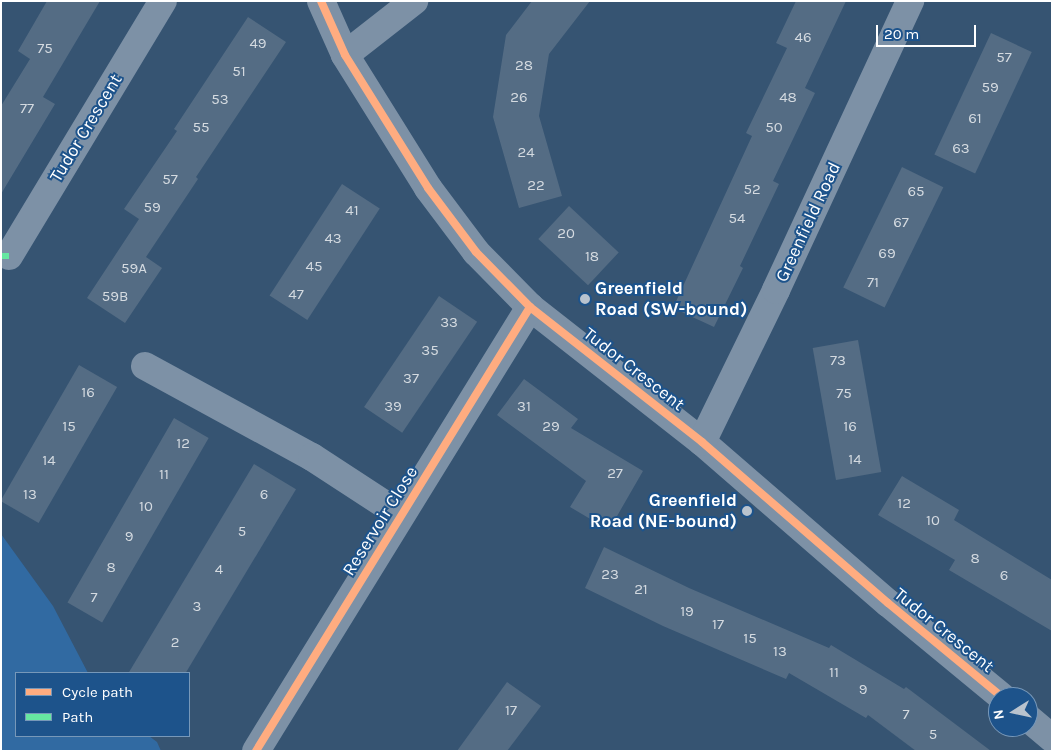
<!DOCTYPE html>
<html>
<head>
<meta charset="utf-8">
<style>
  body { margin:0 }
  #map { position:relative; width:1053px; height:752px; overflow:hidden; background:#365472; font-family:Karla,sans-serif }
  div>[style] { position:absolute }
  .green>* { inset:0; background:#316aa2 }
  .building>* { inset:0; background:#546c84; transform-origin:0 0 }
  .minor>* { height:28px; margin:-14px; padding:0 14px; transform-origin:14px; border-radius:14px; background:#7d91a6 }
  .quiet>* { height:6px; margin-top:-3px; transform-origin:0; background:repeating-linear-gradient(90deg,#66e7a1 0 12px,transparent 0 18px) }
  .cycleway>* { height:8px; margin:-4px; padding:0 4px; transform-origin:4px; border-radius:4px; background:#ffac80 }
  .dots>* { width:14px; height:14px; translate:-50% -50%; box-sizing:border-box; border:2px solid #1d538b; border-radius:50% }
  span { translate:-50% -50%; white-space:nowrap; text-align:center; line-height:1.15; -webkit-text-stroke:4px #1d538b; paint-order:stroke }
  .number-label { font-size:15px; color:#d4dae0 }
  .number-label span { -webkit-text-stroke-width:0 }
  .street-label { font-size:18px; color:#fff }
  .poi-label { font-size:18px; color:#fff; font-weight:700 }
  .left { translate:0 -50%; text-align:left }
  .right { translate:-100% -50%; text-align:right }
  .frame { position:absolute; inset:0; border:2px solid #fff; pointer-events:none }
  .legend { position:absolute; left:15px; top:672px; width:175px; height:65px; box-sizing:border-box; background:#1d538b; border:1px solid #7798b9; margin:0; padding:6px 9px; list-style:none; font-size:15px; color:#fff }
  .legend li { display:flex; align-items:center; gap:10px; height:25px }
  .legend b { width:25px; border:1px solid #7798b9 }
  .north { position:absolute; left:988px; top:687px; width:50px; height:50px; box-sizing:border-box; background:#1d538b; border:1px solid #7798b9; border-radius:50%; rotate:260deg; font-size:14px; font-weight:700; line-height:20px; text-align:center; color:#fff }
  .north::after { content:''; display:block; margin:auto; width:18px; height:22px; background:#b9c3ce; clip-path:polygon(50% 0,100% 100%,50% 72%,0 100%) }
  .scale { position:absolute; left:876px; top:25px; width:100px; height:22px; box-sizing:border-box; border:2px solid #fff; border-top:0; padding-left:6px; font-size:15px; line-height:18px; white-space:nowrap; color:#fff; -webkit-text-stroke:4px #1d538b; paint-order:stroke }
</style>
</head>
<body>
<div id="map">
  <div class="green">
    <div style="clip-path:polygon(1px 534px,53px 606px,88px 673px,16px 673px,16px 736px,149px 736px,157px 742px,161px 751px,1px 751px)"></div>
  </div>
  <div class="building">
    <div style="clip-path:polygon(47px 1px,100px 1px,43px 97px,55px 104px,1px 194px,1px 106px,30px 59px,18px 51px)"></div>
    <div style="clip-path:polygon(532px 1px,590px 1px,549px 54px,539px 116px,562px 196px,519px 208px,493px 117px,506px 35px)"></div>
    <div style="clip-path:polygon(796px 1px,846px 1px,805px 88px,815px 93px,773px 181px,779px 184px,740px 266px,743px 268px,714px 327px,673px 308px,752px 136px,746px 133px,787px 48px,776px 43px)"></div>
    <div style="clip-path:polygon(248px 17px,286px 42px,196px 177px,198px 179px,146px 257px,162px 268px,125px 323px,87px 298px,139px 219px,124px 209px,177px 131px,174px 129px)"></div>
    <div style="left:991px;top:33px;width:45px;height:134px;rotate:25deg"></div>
    <div style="left:902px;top:167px;width:46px;height:134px;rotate:26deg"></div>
    <div style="left:342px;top:184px;width:45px;height:133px;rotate:33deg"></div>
    <div style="left:569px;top:206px;width:68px;height:45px;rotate:43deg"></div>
    <div style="left:439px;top:296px;width:46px;height:134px;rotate:34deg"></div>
    <div style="left:858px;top:340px;width:134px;height:46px;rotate:80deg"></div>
    <div style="left:79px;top:365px;width:44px;height:157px;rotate:30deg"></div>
    <div style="clip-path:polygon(524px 379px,578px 419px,571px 428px,643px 471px,609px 530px,570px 507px,586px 481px,497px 415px)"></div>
    <div style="left:174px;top:418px;width:40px;height:213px;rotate:30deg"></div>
    <div style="left:254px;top:464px;width:49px;height:244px;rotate:31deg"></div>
    <div style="clip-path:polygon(902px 476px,959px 510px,954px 520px,1052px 580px,1052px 631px,949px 570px,955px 560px,878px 515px)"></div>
    <div style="clip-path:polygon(604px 547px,689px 588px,829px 648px,831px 645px,904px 689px,906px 687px,991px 751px,916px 751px,868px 715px,866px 718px,789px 673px,786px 679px,663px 626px,585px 588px)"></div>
    <div style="clip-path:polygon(507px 682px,541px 706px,507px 751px,457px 751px)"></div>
  </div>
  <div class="minor">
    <div style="left:321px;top:1px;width:59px;rotate:66deg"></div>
    <div style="left:345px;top:55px;width:157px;rotate:58deg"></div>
    <div style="left:428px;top:188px;width:80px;rotate:53.1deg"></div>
    <div style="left:476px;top:252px;width:77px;rotate:45.5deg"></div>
    <div style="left:530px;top:307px;width:219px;rotate:38.1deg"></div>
    <div style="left:702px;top:442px;width:246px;rotate:40.9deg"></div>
    <div style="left:888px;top:603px;width:148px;rotate:39.5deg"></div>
    <div style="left:345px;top:55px;width:88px;rotate:-38deg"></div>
    <div style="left:9px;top:256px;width:298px;rotate:-58.9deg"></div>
    <div style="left:145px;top:366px;width:190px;rotate:28.6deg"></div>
    <div style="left:312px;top:457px;width:106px;rotate:33.1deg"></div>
    <div style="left:702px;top:442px;width:169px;rotate:-64deg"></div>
    <div style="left:776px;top:290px;width:319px;rotate:-65.1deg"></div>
    <div style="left:1028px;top:718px;width:31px;rotate:40deg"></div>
    <div style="left:256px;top:751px;width:522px;rotate:-58.32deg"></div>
  </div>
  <div class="quiet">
    <div style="left:1px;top:256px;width:8px"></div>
  </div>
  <div class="cycleway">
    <div style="left:321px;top:1px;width:59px;rotate:66deg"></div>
    <div style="left:345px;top:55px;width:157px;rotate:58deg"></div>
    <div style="left:428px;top:188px;width:80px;rotate:53.1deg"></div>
    <div style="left:476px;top:252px;width:77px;rotate:45.5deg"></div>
    <div style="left:530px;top:307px;width:219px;rotate:38.1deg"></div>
    <div style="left:702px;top:442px;width:246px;rotate:40.9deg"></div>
    <div style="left:888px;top:603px;width:148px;rotate:39.5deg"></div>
    <div style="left:256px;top:751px;width:522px;rotate:-58.32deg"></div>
  </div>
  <div class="dots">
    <div style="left:585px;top:299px;background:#b9c3ce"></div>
    <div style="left:747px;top:511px;background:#b9c3ce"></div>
  </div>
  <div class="number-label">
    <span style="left:803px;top:38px">46</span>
    <span style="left:258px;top:44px">49</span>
    <span style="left:45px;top:49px">75</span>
    <span style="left:1004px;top:58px">57</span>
    <span style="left:524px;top:66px">28</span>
    <span style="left:239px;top:72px">51</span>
    <span style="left:990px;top:88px">59</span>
    <span style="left:519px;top:98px">26</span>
    <span style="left:788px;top:98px">48</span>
    <span style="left:220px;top:100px">53</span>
    <span style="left:27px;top:109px">77</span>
    <span style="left:975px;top:119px">61</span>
    <span style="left:201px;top:128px">55</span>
    <span style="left:774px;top:128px">50</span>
    <span style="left:961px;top:149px">63</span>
    <span style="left:526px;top:153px">24</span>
    <span style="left:170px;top:180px">57</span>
    <span style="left:536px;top:186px">22</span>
    <span style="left:752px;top:190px">52</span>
    <span style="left:916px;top:192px">65</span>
    <span style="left:152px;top:208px">59</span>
    <span style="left:352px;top:211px">41</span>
    <span style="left:737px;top:219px">54</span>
    <span style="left:901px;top:223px">67</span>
    <span style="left:566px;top:234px">20</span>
    <span style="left:333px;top:239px">43</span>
    <span style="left:887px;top:254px">69</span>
    <span style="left:592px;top:257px">18</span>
    <span style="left:314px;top:267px">45</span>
    <span style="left:134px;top:269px">59A</span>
    <span style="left:873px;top:283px">71</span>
    <span style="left:296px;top:295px">47</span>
    <span style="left:115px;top:297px">59B</span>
    <span style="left:449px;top:323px">33</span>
    <span style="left:430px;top:351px">35</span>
    <span style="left:838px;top:361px">73</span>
    <span style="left:411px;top:379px">37</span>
    <span style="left:88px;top:393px">16</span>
    <span style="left:844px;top:394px">75</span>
    <span style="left:393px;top:407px">39</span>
    <span style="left:524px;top:407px">31</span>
    <span style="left:69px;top:427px">15</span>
    <span style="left:551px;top:427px">29</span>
    <span style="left:850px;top:427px">16</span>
    <span style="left:183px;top:444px">12</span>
    <span style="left:855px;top:460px">14</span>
    <span style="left:49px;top:461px">14</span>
    <span style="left:615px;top:474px">27</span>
    <span style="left:164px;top:475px">11</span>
    <span style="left:30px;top:495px">13</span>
    <span style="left:264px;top:495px">6</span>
    <span style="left:904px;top:504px">12</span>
    <span style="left:146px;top:507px">10</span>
    <span style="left:933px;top:521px">10</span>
    <span style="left:242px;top:532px">5</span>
    <span style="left:129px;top:537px">9</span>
    <span style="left:975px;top:559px">8</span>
    <span style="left:111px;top:568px">8</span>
    <span style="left:219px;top:570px">4</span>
    <span style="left:610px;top:575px">23</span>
    <span style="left:1004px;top:576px">6</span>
    <span style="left:641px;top:590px">21</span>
    <span style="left:94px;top:598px">7</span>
    <span style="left:197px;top:607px">3</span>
    <span style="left:687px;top:612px">19</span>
    <span style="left:718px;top:625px">17</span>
    <span style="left:750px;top:639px">15</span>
    <span style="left:175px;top:643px">2</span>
    <span style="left:780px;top:652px">13</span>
    <span style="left:834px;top:673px">11</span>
    <span style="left:863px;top:690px">9</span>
    <span style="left:511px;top:711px">17</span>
    <span style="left:906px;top:715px">7</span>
    <span style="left:933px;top:735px">5</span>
  </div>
  <div class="street-label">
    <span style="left:86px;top:128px;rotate:-59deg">Tudor Crescent</span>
    <span style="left:808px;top:222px;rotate:-65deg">Greenfield Road</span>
    <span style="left:634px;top:369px;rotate:38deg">Tudor Crescent</span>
    <span style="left:380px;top:521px;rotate:-58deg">Reservoir Close</span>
    <span style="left:944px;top:630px;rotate:39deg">Tudor Crescent</span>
  </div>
  <div class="poi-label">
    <span class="left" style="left:595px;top:299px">Greenfield<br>Road (SW-bound)</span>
    <span class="right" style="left:737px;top:511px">Greenfield<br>Road (NE-bound)</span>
  </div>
  <div class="frame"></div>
  <ul class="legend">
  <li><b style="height:6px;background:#ffac80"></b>Cycle path</li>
  <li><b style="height:6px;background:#66e7a1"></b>Path</li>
  </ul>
  <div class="north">N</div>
  <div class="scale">20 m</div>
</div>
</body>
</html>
